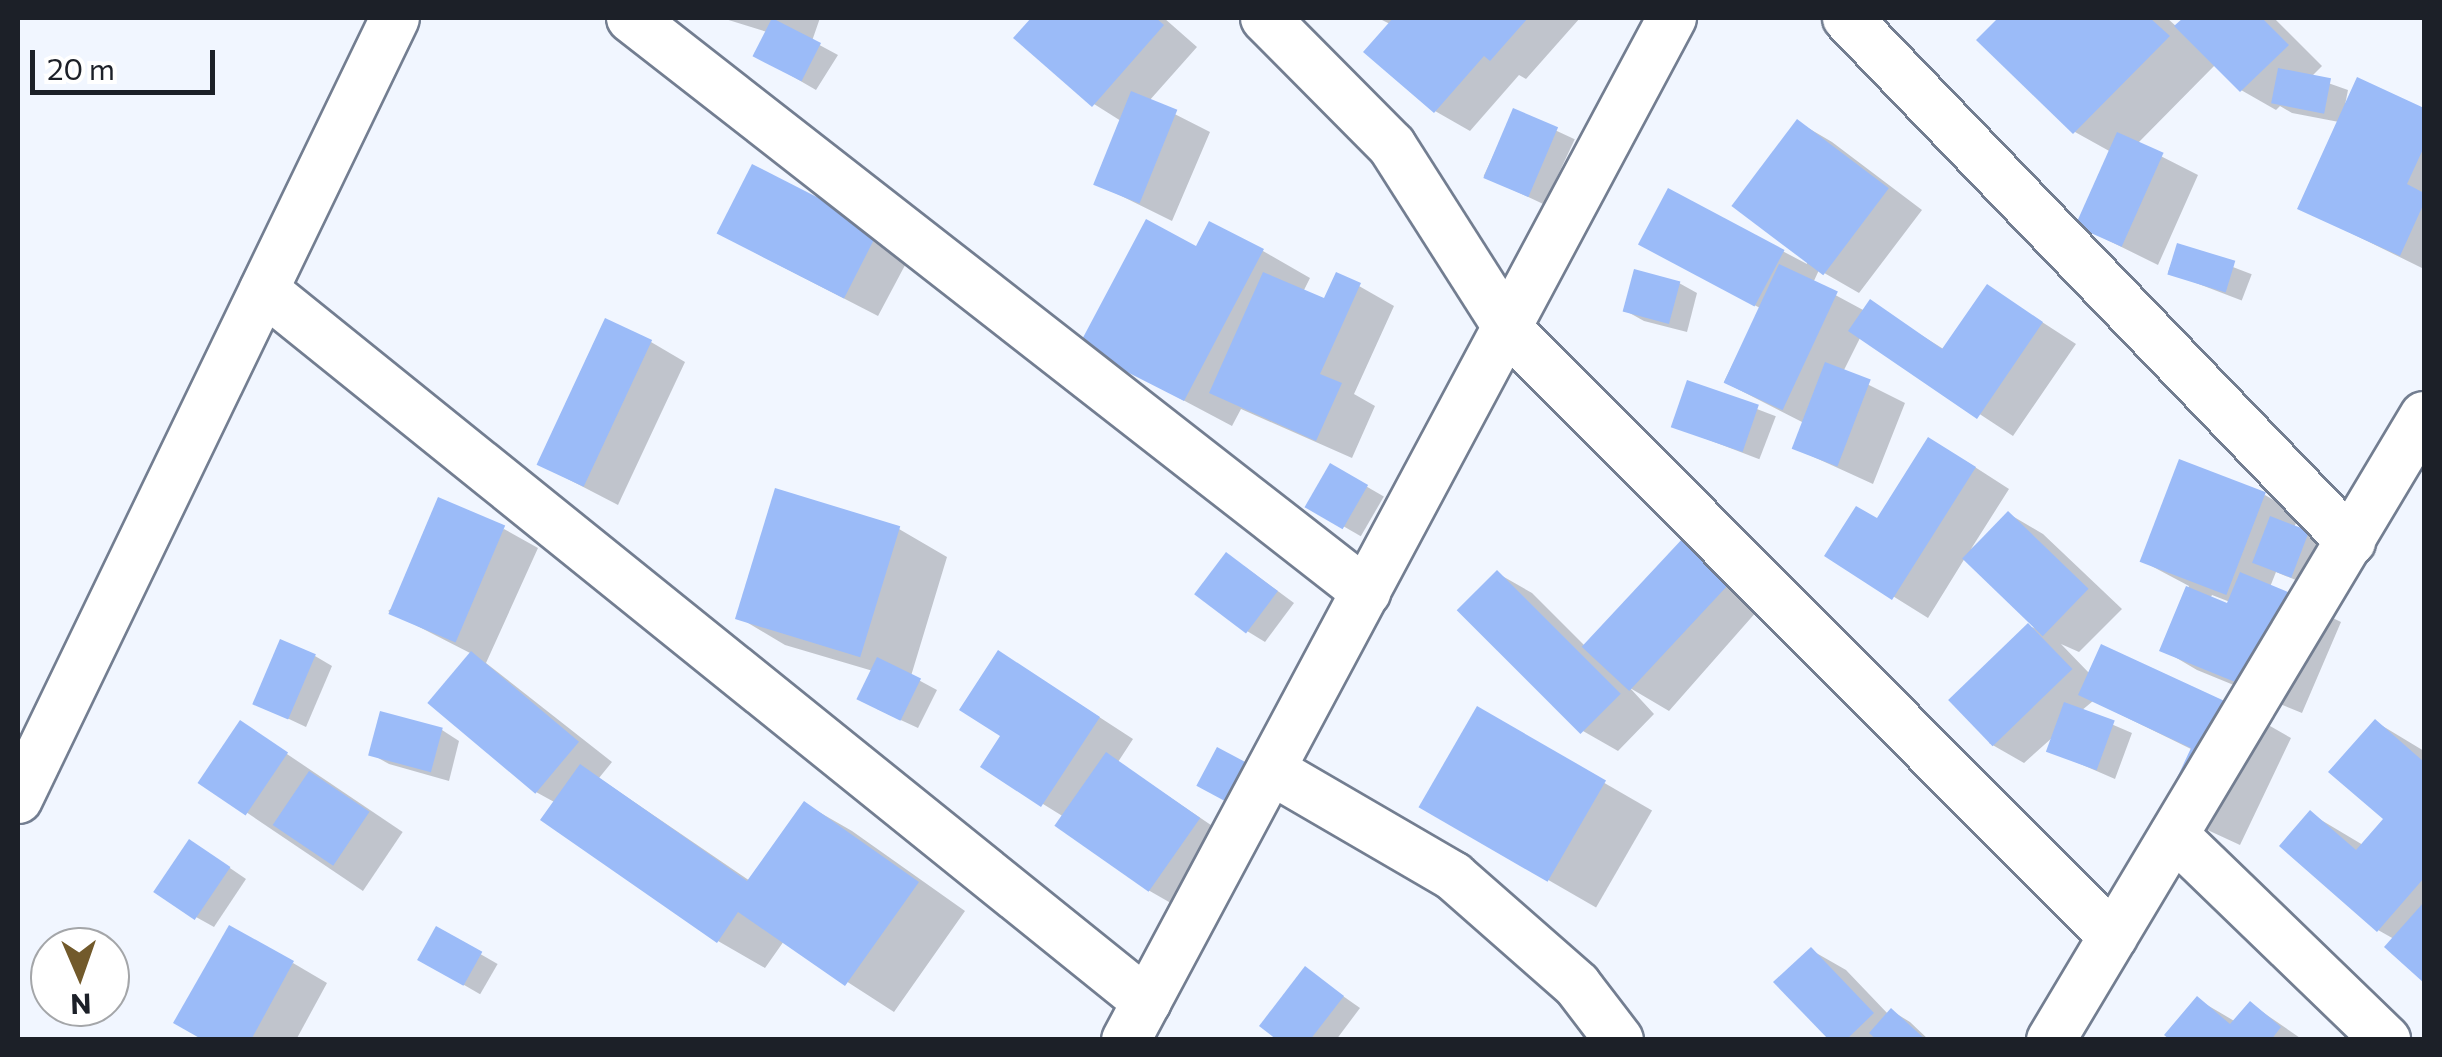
<!DOCTYPE html>
<html>
<head>
<meta charset="utf-8">
<style>
  body { margin:0 }
  #map { position:relative; width:2442px; height:1057px; overflow:hidden; background:#f1f6ff; font-family:Commissioner,sans-serif }
  div>[style] { position:absolute }
  .shadow>* { inset:0; background:#0003; transform-origin:0 0 }
  .building>* { inset:0; background:#9bbbf8; transform-origin:0 0 }
  .roads { filter:drop-shadow(2px 0 #737e91) drop-shadow(-2px 0 #737e91) drop-shadow(0 2px #737e91) drop-shadow(0 -2px #737e91) }
  .minor>* { height:48px; margin:-24px; padding:0 24px; transform-origin:24px; border-radius:24px; background:#fff }
  span { translate:-50% -50%; white-space:nowrap; text-align:center; line-height:1.15; -webkit-text-stroke:9px #fff; paint-order:stroke }
  .frame { position:absolute; inset:0; border:20px solid #1c2028; pointer-events:none }
  .north { position:absolute; left:30px; top:927px; width:100px; height:100px; box-sizing:border-box; background:#fff; border:2px solid #a4a6a9; border-radius:50%; rotate:178deg; font-size:28px; font-weight:700; line-height:40px; text-align:center; color:#1c2028 }
  .north::after { content:''; display:block; margin:auto; width:35px; height:45px; background:#725a2b; clip-path:polygon(50% 0,100% 100%,50% 72%,0 100%) }
  .scale { position:absolute; left:30px; top:50px; width:185px; height:45px; box-sizing:border-box; border:5px solid #1c2028; border-top:0; padding-left:12px; font-size:30px; line-height:35px; white-space:nowrap; color:#1c2028; -webkit-text-stroke:8px #fff; paint-order:stroke }
</style>
</head>
<body>
<div id="map">
  <div class="shadow">
    <div style="clip-path:polygon(722px 18px,820px 18px,812px 41px,838px 55px,816px 90px,754px 54px,767px 32px)"></div>
    <div style="clip-path:polygon(1035px 18px,1164px 18px,1197px 47px,1149px 101px,1210px 132px,1172px 221px,1095px 183px,1121px 121px,1094px 104px,1017px 37px)"></div>
    <div style="clip-path:polygon(1378px 18px,1580px 18px,1526px 79px,1519px 75px,1470px 131px,1435px 111px,1390px 24px)"></div>
    <div style="clip-path:polygon(2002px 18px,2167px 18px,2177px 27px,2183px 20px,2178px 18px,2274px 18px,2322px 66px,2311px 77px,2348px 90px,2345px 105px,2358px 80px,2424px 110px,2424px 269px,2300px 208px,2339px 122px,2292px 113px,2280px 106px,2276px 110px,2241px 90px,2216px 64px,2137px 144px,2198px 175px,2158px 265px,2079px 226px,2111px 152px,2075px 132px,1980px 40px)"></div>
    <div style="left:1514px;top:111px;width:67px;height:72px;rotate:25deg"></div>
    <div style="clip-path:polygon(1798px 122px,1832px 142px,1922px 210px,1859px 293px,1819px 270px,1813px 283px,1865px 311px,1870px 303px,1945px 350px,1988px 287px,2076px 344px,2013px 436px,1861px 336px,1843px 372px,1905px 403px,1873px 484px,1794px 448px,1804px 423px,1724px 382px,1760px 308px,1676px 264px,1669px 191px,1807px 264px)"></div>
    <div style="clip-path:polygon(753px 168px,912px 252px,878px 316px,754px 252px)"></div>
    <div style="left:2178px;top:246px;width:79px;height:28px;rotate:21deg"></div>
    <div style="clip-path:polygon(1197px 250px,1263px 251px,1310px 278px,1303px 292px,1326px 301px,1359px 286px,1394px 306px,1354px 394px,1375px 406px,1352px 458px,1241px 409px,1232px 426px,1081px 346px)"></div>
    <div style="clip-path:polygon(1679px 283px,1697px 293px,1687px 332px,1644px 321px,1626px 311px)"></div>
    <div style="clip-path:polygon(651px 342px,685px 362px,618px 505px,539px 464px)"></div>
    <div style="left:1689px;top:383px;width:93px;height:46px;rotate:21deg"></div>
    <div style="clip-path:polygon(1964px 460px,2009px 489px,1971px 549px,2009px 514px,2043px 534px,2122px 609px,2079px 652px,2061px 644px,2090px 674px,2256px 718px,2291px 738px,2240px 845px,2201px 827px,2193px 750px,2093px 701px,2081px 711px,2132px 733px,2115px 779px,2048px 750px,2053px 737px,2024px 763px,1989px 743px,2029px 626px,2045px 632px,1965px 558px,1928px 618px,1827px 555px)"></div>
    <div style="left:1331px;top:466px;width:61px;height:46px;rotate:30deg"></div>
    <div style="clip-path:polygon(evenodd,2265px 495px,2299px 515px,2294px 528px,2325px 543px,2308px 585px,2276px 572px,2270px 587px,2341px 622px,2302px 713px,2197px 670px,2163px 650px,2189px 586px,2142px 561px,2265px 495px,2212px 595px,2230px 602px,2228px 607px,2210px 599px,2212px 595px)"></div>
    <div style="clip-path:polygon(504px 529px,538px 548px,486px 663px,612px 762px,599px 778px,750px 881px,805px 804px,852px 831px,965px 911px,894px 1012px,784px 941px,765px 968px,718px 941px,556px 803px,536px 792px,472px 654px,388px 611px)"></div>
    <div style="clip-path:polygon(899px 529px,947px 557px,911px 676px,937px 690px,918px 728px,877px 709px,873px 671px,785px 645px,738px 617px)"></div>
    <div style="clip-path:polygon(1684px 541px,1765px 602px,1669px 711px,1630px 688px,1654px 714px,1618px 751px,1583px 731px,1497px 573px,1532px 593px,1588px 649px)"></div>
    <div style="clip-path:polygon(1244px 566px,1294px 603px,1265px 642px,1247px 631px)"></div>
    <div style="clip-path:polygon(315px 656px,332px 666px,306px 727px,255px 703px)"></div>
    <div style="clip-path:polygon(1033px 674px,1133px 739px,1118px 762px,1233px 840px,1183px 910px,1148px 890px,1064px 817px,1043px 804px,1004px 736px)"></div>
    <div style="left:1478px;top:710px;width:201px;height:112px;rotate:30deg"></div>
    <div style="clip-path:polygon(2376px 722px,2424px 751px,2424px 979px,2388px 947px,2394px 939px,2378px 930px,2311px 814px,2363px 845px,2386px 819px)"></div>
    <div style="left:241px;top:723px;width:195px;height:71px;rotate:34deg"></div>
    <div style="clip-path:polygon(442px 730px,459px 741px,449px 781px,389px 764px,371px 754px)"></div>
    <div style="clip-path:polygon(208px 853px,246px 879px,214px 927px,196px 917px)"></div>
    <div style="left:437px;top:929px;width:70px;height:35px;rotate:30deg"></div>
    <div style="clip-path:polygon(1811px 950px,1846px 970px,1889px 1015px,1892px 1011px,1910px 1022px,1929px 1040px,1832px 1040px)"></div>
    <div style="clip-path:polygon(293px 963px,327px 983px,296px 1040px,206px 1040px)"></div>
    <div style="clip-path:polygon(1306px 970px,1360px 1008px,1336px 1040px,1281px 1040px)"></div>
    <div style="clip-path:polygon(2197px 999px,2236px 1022px,2251px 1004px,2303px 1040px,2173px 1040px)"></div>
  </div>
  <div class="building">
    <div style="left:772px;top:18px;width:55px;height:43px;rotate:27deg"></div>
    <div style="clip-path:polygon(1031px 18px,1156px 18px,1164px 25px,1092px 107px,1013px 38px)"></div>
    <div style="clip-path:polygon(1393px 18px,1528px 18px,1490px 61px,1484px 56px,1434px 113px,1363px 52px)"></div>
    <div style="clip-path:polygon(1998px 18px,2150px 18px,2170px 36px,2073px 134px,1976px 40px)"></div>
    <div style="clip-path:polygon(2183px 18px,2262px 18px,2289px 45px,2240px 92px,2174px 26px)"></div>
    <div style="left:2278px;top:68px;width:54px;height:36px;rotate:11deg"></div>
    <div style="clip-path:polygon(2357px 77px,2424px 108px,2424px 147px,2407px 184px,2424px 193px,2424px 203px,2400px 256px,2297px 209px)"></div>
    <div style="left:1131px;top:91px;width:50px;height:101px;rotate:22deg"></div>
    <div style="left:1513px;top:108px;width:49px;height:76px;rotate:23deg"></div>
    <div style="left:1797px;top:119px;width:115px;height:109px;rotate:37deg"></div>
    <div style="left:2117px;top:132px;width:51px;height:103px;rotate:24deg"></div>
    <div style="left:752px;top:164px;width:143px;height:78px;rotate:27deg"></div>
    <div style="left:1668px;top:188px;width:132px;height:64px;rotate:28deg"></div>
    <div style="clip-path:polygon(1146px 219px,1196px 246px,1209px 221px,1264px 249px,1184px 401px,1078px 347px)"></div>
    <div style="left:2177px;top:243px;width:61px;height:33px;rotate:17deg"></div>
    <div style="left:1779px;top:264px;width:65px;height:131px;rotate:25deg"></div>
    <div style="left:1634px;top:269px;width:48px;height:44px;rotate:15deg"></div>
    <div style="clip-path:polygon(1263px 272px,1324px 298px,1336px 272px,1361px 283px,1320px 374px,1342px 383px,1316px 441px,1209px 393px)"></div>
    <div style="clip-path:polygon(1987px 284px,2043px 322px,1977px 419px,1848px 331px,1870px 299px,1942px 349px)"></div>
    <div style="left:605px;top:318px;width:52px;height:162px;rotate:25deg"></div>
    <div style="left:1825px;top:362px;width:49px;height:93px;rotate:21deg"></div>
    <div style="left:1687px;top:380px;width:76px;height:50px;rotate:19deg"></div>
    <div style="clip-path:polygon(1928px 437px,1976px 467px,1892px 600px,1824px 556px,1856px 506px,1877px 518px)"></div>
    <div style="left:2179px;top:459px;width:93px;height:110px;rotate:21deg"></div>
    <div style="left:1330px;top:463px;width:44px;height:51px;rotate:30deg"></div>
    <div style="left:775px;top:488px;width:131px;height:137px;rotate:17deg"></div>
    <div style="left:438px;top:497px;width:73px;height:127px;rotate:23deg"></div>
    <div style="left:2008px;top:511px;width:112px;height:66px;rotate:44deg"></div>
    <div style="left:2270px;top:516px;width:42px;height:50px;rotate:21deg"></div>
    <div style="left:1684px;top:537px;width:65px;height:150px;rotate:43deg"></div>
    <div style="left:1226px;top:552px;width:65px;height:53px;rotate:37deg"></div>
    <div style="left:1497px;top:570px;width:175px;height:57px;rotate:45deg"></div>
    <div style="clip-path:polygon(2240px 572px,2307px 600px,2267px 695px,2159px 651px,2186px 586px,2227px 603px)"></div>
    <div style="left:2028px;top:623px;width:64px;height:111px;rotate:46deg"></div>
    <div style="left:280px;top:639px;width:39px;height:71px;rotate:23deg"></div>
    <div style="clip-path:polygon(2101px 644px,2257px 716px,2163px 808px,2191px 748px,2078px 695px)"></div>
    <div style="clip-path:polygon(998px 650px,1100px 717px,1041px 807px,980px 767px,1000px 736px,959px 710px)"></div>
    <div style="left:471px;top:651px;width:141px;height:68px;rotate:40deg"></div>
    <div style="left:877px;top:657px;width:49px;height:47px;rotate:26deg"></div>
    <div style="left:2064px;top:702px;width:54px;height:53px;rotate:20deg"></div>
    <div style="left:1477px;top:706px;width:149px;height:117px;rotate:30deg"></div>
    <div style="left:380px;top:711px;width:65px;height:46px;rotate:15deg"></div>
    <div style="clip-path:polygon(2375px 719px,2424px 762px,2424px 878px,2377px 932px,2279px 846px,2310px 810px,2356px 850px,2383px 819px,2328px 772px)"></div>
    <div style="left:240px;top:720px;width:58px;height:76px;rotate:34deg"></div>
    <div style="left:1217px;top:747px;width:47px;height:44px;rotate:28deg"></div>
    <div style="left:1106px;top:752px;width:115px;height:90px;rotate:35deg"></div>
    <div style="clip-path:polygon(580px 764px,747px 881px,804px 801px,919px 882px,845px 986px,738px 912px,717px 943px,540px 820px)"></div>
    <div style="left:309px;top:771px;width:73px;height:65px;rotate:34deg"></div>
    <div style="left:189px;top:839px;width:50px;height:64px;rotate:34deg"></div>
    <div style="clip-path:polygon(2424px 902px,2424px 983px,2384px 947px)"></div>
    <div style="clip-path:polygon(229px 925px,294px 961px,251px 1040px,203px 1040px,173px 1023px)"></div>
    <div style="left:436px;top:926px;width:53px;height:39px;rotate:29deg"></div>
    <div style="clip-path:polygon(1811px 947px,1874px 1013px,1846px 1040px,1829px 1040px,1773px 982px)"></div>
    <div style="clip-path:polygon(1305px 966px,1344px 996px,1310px 1040px,1277px 1040px,1259px 1026px)"></div>
    <div style="clip-path:polygon(2197px 996px,2230px 1024px,2250px 1001px,2281px 1027px,2271px 1040px,2170px 1040px,2164px 1035px)"></div>
    <div style="clip-path:polygon(1891px 1008px,1926px 1040px,1877px 1040px,1869px 1033px)"></div>
  </div>
  <div class="roads">
    <div class="minor">
      <div style="left:631px;top:18px;width:933px;rotate:37.99deg"></div>
      <div style="left:1265px;top:18px;width:180px;rotate:45.2deg"></div>
      <div style="left:1392px;top:146px;width:218px;rotate:57.5deg"></div>
      <div style="left:1509px;top:330px;width:856px;rotate:45.14deg"></div>
      <div style="left:1847px;top:18px;width:727px;rotate:46.11deg"></div>
      <div style="left:264px;top:290px;width:1134px;rotate:38.88deg"></div>
      <div style="left:1271px;top:770px;width:211px;rotate:30.2deg"></div>
      <div style="left:1453px;top:876px;width:165px;rotate:41.3deg"></div>
      <div style="left:1577px;top:985px;width:69px;rotate:52.6deg"></div>
      <div style="left:18px;top:799px;width:867px;rotate:-64.23deg"></div>
      <div style="left:2174px;top:835px;width:295px;rotate:44deg"></div>
      <div style="left:1126px;top:1040px;width:1159px;rotate:-61.89deg"></div>
      <div style="left:2051px;top:1040px;width:727px;rotate:-59.13deg"></div>
    </div>
  </div>
  <div class="frame"></div>
  <div class="north">N</div>
  <div class="scale">20 m</div>
</div>
</body>
</html>
